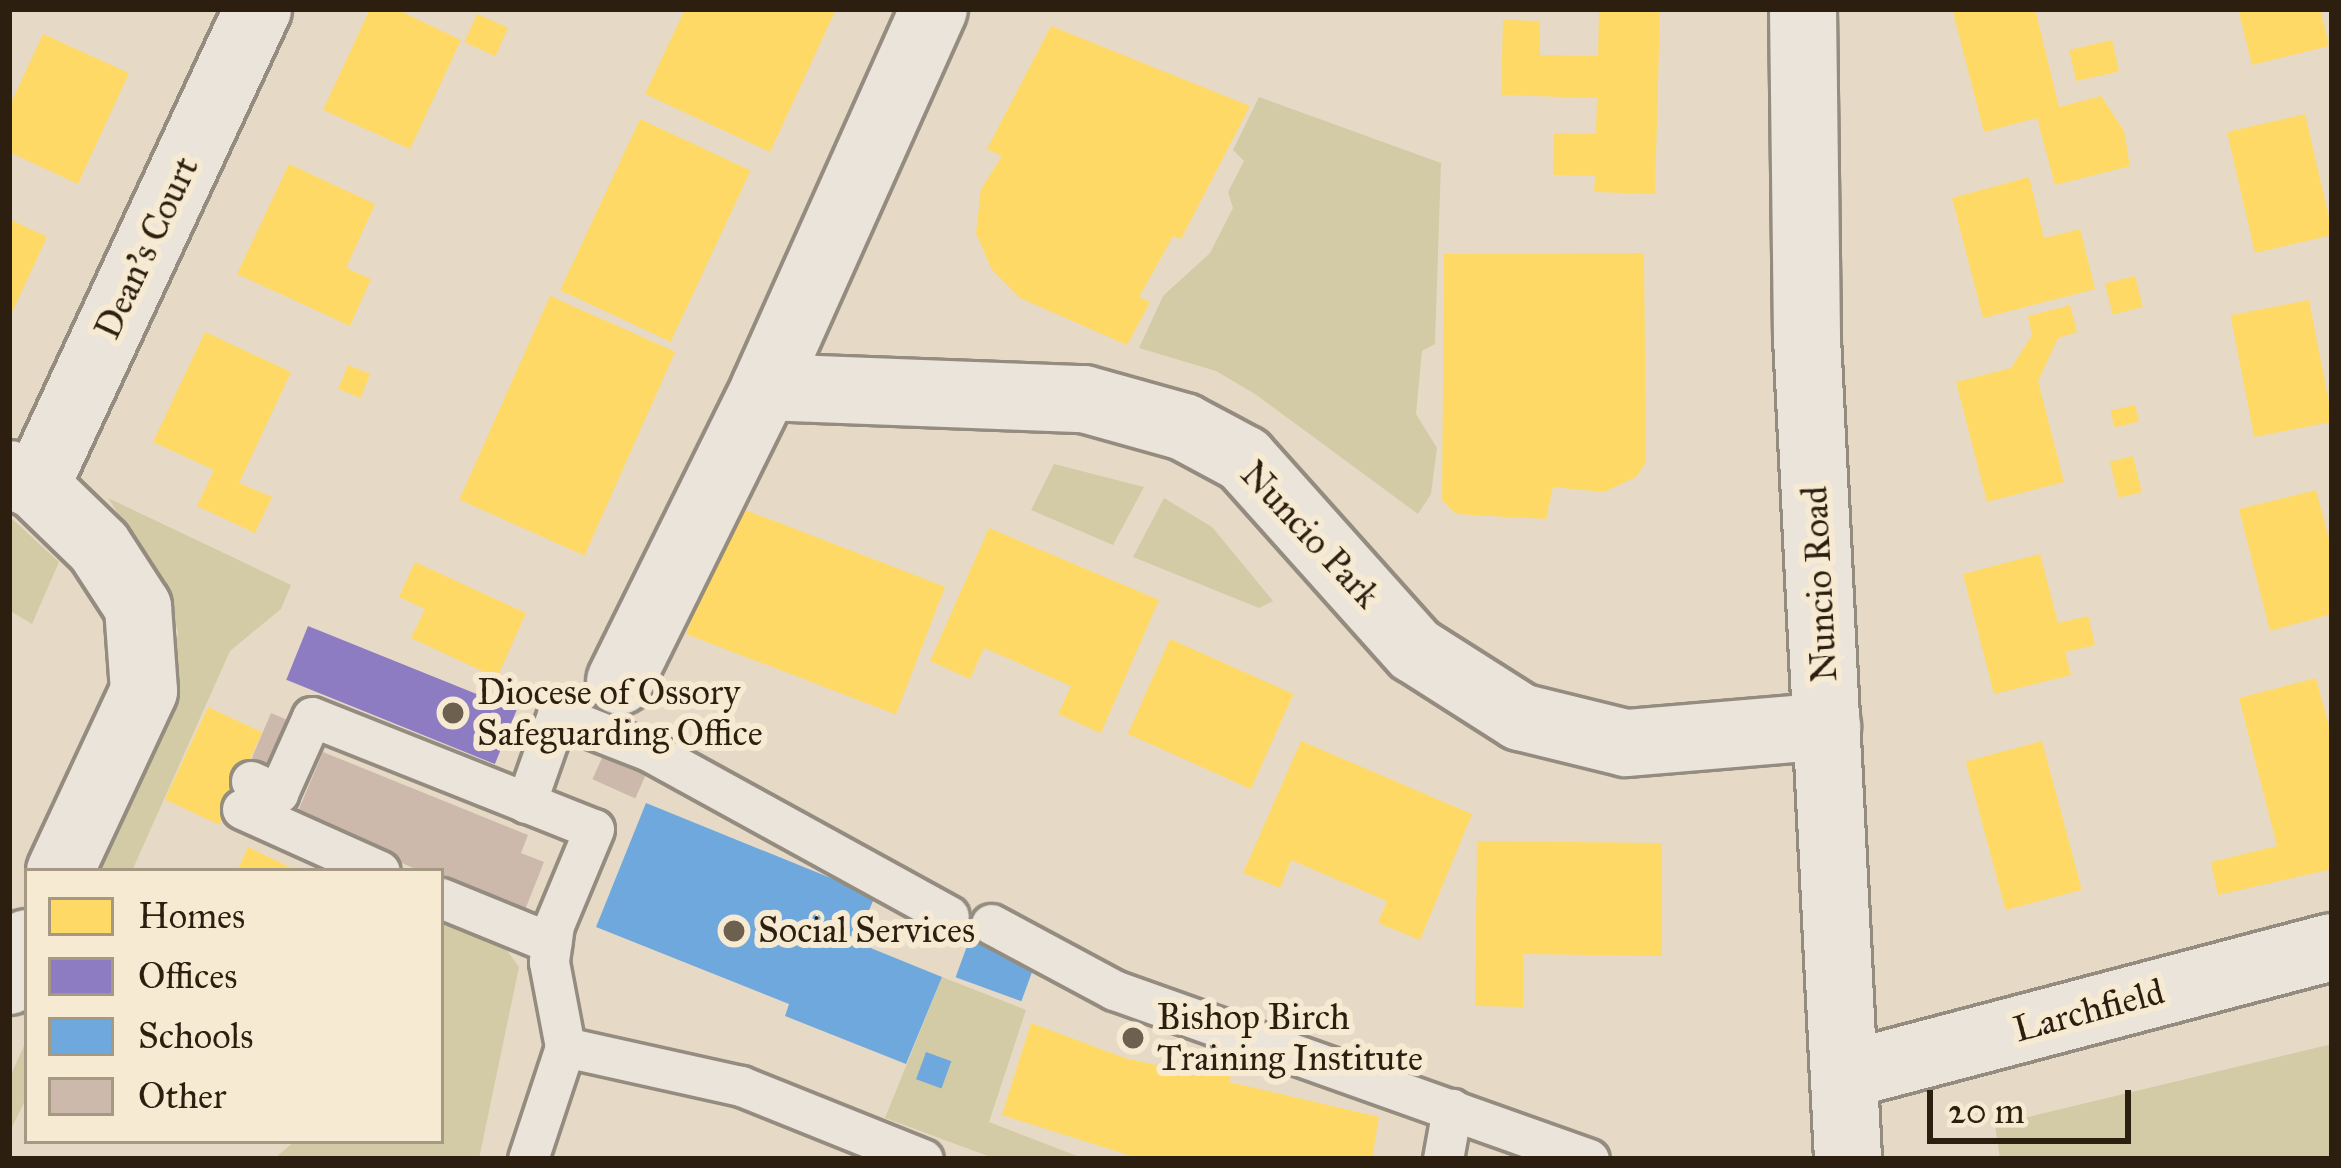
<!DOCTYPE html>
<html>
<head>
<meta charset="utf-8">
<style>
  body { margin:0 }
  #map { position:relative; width:2341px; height:1168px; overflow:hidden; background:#e6dac7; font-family:"IM FELL Great Primer",serif }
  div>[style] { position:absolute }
  .green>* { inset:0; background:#d3cba5 }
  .homes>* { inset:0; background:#ffd966; transform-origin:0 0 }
  .offices>* { inset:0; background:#8e7cc3; transform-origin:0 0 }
  .schools>* { inset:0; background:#6fa8dc; transform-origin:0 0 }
  .building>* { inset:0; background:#cdb9ac; transform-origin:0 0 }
  .roads { filter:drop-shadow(3px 0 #958c80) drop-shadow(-3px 0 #958c80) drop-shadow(0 3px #958c80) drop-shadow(0 -3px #958c80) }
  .service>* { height:39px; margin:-19.5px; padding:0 19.5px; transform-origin:19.5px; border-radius:19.5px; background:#eae4db }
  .minor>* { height:66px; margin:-33px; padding:0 33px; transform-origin:33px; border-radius:33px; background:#eae4db }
  .tertiary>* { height:66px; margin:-33px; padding:0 33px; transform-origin:33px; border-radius:33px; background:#eae4db }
  .dots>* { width:33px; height:33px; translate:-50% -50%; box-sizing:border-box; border:6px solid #f7ead2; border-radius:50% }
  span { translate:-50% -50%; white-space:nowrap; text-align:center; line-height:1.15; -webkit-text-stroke:12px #f7ead2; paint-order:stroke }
  .street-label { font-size:36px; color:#2d1f0f }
  .poi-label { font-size:36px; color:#2d1f0f }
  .left { translate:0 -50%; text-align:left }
  .frame { position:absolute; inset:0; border:12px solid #2d1f0f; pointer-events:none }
  .legend { position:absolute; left:24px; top:868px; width:420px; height:276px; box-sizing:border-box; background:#f7ead2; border:3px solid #a69984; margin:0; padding:15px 21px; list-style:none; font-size:36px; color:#2d1f0f }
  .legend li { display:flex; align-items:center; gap:24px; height:60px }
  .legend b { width:60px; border:3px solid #a69984 }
  .scale { position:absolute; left:1927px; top:1090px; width:204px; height:54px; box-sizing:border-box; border:6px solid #2d1f0f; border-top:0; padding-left:15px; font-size:36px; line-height:42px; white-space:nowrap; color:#2d1f0f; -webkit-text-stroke:9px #f7ead2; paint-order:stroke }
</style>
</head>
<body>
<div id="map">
  <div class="green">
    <div style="clip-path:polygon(1259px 97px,1441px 163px,1435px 344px,1422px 351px,1416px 414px,1437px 448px,1431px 494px,1418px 514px,1255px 394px,1216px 371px,1139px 348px,1163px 296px,1210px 253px,1233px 208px,1228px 192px,1244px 161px,1233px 150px)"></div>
    <div style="clip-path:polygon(1054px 464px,1144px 487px,1113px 545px,1031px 510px)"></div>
    <div style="clip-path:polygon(108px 498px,291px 585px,281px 609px,230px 651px,132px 871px,91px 871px,168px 686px,178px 633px,168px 590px)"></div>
    <div style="clip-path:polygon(1164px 498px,1212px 527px,1273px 601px,1259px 608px,1133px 557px)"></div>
    <div style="clip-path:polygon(9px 516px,59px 562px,32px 624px,9px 610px)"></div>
    <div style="clip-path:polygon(441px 922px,506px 949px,519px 967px,479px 1159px,275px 1158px,295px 1141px,441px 1141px)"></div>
    <div style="clip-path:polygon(942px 977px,1026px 1010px,989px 1122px,1085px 1159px,996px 1159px,885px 1118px)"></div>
    <div style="clip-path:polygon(27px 1039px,27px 1097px,12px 1127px,9px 1079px)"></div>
    <div style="clip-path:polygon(2332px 1044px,2332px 1159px,2000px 1159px,1995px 1125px)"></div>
  </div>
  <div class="homes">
    <div style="clip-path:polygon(370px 9px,396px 9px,461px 40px,410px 149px,323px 110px)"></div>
    <div style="clip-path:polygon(685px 9px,836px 9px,770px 152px,645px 94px)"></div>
    <div style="clip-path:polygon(1599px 9px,1660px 9px,1655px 194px,1594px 192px,1595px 176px,1553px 175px,1554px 133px,1596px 134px,1597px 98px,1501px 95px,1503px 20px,1540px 21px,1540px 55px,1598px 56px)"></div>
    <div style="clip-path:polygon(2035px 9px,2059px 107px,2101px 96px,2124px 131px,2130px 166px,2055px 185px,2037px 118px,1984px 132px,1953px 12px)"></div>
    <div style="clip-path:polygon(2238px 9px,2320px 9px,2329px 46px,2252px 65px)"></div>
    <div style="left:477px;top:14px;width:34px;height:31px;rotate:24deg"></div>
    <div style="clip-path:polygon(1051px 26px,1250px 106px,1181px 239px,1173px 236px,1139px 297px,1150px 302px,1127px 345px,1020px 298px,992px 270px,976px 233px,981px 189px,1002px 156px,987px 149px)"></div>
    <div style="clip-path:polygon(43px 34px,129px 73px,78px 184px,9px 152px,9px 107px)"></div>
    <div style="left:2112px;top:40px;width:32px;height:44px;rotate:77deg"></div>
    <div style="left:2305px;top:114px;width:124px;height:80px;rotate:77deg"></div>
    <div style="left:640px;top:119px;width:122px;height:189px;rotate:25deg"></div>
    <div style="clip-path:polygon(289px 164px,375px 204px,346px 268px,371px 279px,350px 326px,237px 274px)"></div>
    <div style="clip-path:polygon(2029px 177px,2044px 238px,2080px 229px,2095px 289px,1983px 318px,1952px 198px)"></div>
    <div style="clip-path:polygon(9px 219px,47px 237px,9px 319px)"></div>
    <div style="clip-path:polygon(1644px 253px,1646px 462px,1636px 477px,1604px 492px,1553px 487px,1546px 519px,1456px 514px,1442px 500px,1444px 254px)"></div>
    <div style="left:2135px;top:276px;width:32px;height:31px;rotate:76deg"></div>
    <div style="left:550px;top:296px;width:137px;height:223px;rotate:24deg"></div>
    <div style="left:2309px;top:300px;width:124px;height:80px;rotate:79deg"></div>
    <div style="clip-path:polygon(2070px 305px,2077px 332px,2058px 338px,2038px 381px,2064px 482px,1987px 502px,1956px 382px,2011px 368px,2032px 335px,2028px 316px)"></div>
    <div style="clip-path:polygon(205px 332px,291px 372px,239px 483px,272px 497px,255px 533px,197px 506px,214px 470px,153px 442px)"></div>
    <div style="left:348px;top:365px;width:24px;height:26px;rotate:22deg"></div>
    <div style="left:2135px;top:405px;width:17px;height:25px;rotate:77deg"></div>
    <div style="left:2133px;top:456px;width:37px;height:24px;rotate:76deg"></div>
    <div style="clip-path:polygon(2316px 490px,2332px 550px,2332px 614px,2270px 631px,2239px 509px)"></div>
    <div style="left:735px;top:506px;width:225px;height:137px;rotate:21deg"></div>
    <div style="clip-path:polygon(989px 528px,1159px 600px,1101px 733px,1058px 714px,1071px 686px,984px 648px,970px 679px,930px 661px)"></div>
    <div style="clip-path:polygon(2040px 554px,2058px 623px,2088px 616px,2095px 645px,2065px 652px,2071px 675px,1994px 694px,1963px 574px)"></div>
    <div style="clip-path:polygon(415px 562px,526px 613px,497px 678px,411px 638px,425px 609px,399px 597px)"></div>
    <div style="left:1170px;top:639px;width:135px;height:104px;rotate:24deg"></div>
    <div style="clip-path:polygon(2316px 678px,2332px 738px,2332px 869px,2218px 895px,2211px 862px,2277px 846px,2239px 698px)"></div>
    <div style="left:208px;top:707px;width:60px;height:102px;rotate:25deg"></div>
    <div style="clip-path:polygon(1301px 741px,1472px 814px,1420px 940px,1378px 923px,1387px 901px,1291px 860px,1280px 888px,1243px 873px)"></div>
    <div style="left:2042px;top:741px;width:154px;height:79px;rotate:75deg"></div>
    <div style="clip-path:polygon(1477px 841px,1662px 843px,1662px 956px,1523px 954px,1523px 1007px,1475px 1006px)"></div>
    <div style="clip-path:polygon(248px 847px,298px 871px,237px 871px)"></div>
    <div style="clip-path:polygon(1031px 1023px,1125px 1058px,1182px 1071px,1185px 1059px,1232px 1070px,1229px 1082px,1379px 1117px,1372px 1159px,1141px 1159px,1002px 1115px)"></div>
  </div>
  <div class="offices">
    <div style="left:308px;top:626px;width:225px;height:58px;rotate:22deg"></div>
  </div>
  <div class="schools">
    <div style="clip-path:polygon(646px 803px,875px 896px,856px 942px,942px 977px,906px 1064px,785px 1016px,789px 1004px,596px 927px)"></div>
    <div style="left:971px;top:935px;width:70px;height:45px;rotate:20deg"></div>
    <div style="left:926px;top:1052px;width:27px;height:29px;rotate:20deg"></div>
  </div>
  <div class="building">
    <div style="left:271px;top:713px;width:34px;height:57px;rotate:23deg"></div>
    <div style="left:605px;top:751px;width:47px;height:31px;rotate:24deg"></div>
    <div style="clip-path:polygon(323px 752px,528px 835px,521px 853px,544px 862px,523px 915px,441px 880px,441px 871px,420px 871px,296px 816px)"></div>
  </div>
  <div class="roads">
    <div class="service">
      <div style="left:251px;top:781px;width:30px;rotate:24deg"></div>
      <div style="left:278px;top:793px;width:83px;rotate:-65.9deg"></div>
      <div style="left:312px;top:717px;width:303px;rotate:21.7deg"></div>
      <div style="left:594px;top:829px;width:104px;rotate:112.6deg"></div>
      <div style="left:554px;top:925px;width:37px;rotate:98deg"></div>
      <div style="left:549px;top:962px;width:86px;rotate:79.3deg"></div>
      <div style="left:526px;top:803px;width:93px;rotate:-70.6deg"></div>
      <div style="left:557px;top:715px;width:99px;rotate:21.4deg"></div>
      <div style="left:649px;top:751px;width:342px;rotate:28.8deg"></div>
      <div style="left:242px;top:809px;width:151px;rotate:24.2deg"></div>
      <div style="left:441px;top:898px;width:119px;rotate:22.2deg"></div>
      <div style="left:991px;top:924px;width:140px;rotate:28.2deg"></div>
      <div style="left:1114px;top:990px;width:504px;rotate:19.59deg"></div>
      <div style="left:528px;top:1159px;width:118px;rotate:-71.7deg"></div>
      <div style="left:565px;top:1047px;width:180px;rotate:12.5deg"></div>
      <div style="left:741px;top:1086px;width:196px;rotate:21.9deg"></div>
      <div style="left:1443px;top:1159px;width:51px;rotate:-79.8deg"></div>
    </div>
    <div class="minor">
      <div style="left:934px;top:9px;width:414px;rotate:114.1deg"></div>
      <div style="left:765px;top:387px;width:319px;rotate:2.2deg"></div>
      <div style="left:1084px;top:399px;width:104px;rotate:15.6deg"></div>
      <div style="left:1184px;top:427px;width:68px;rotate:28.1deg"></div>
      <div style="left:1244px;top:459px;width:256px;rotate:48.2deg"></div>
      <div style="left:1415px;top:650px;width:125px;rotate:32.5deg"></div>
      <div style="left:1520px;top:717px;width:109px;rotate:13.8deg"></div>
      <div style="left:1626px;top:743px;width:202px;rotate:-4.8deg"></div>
      <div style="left:9px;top:474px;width:30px;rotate:24deg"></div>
      <div style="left:36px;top:486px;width:88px;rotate:44.1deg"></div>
      <div style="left:99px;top:547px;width:72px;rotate:57deg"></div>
      <div style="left:138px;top:607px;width:84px;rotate:85.9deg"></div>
      <div style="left:144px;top:691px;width:199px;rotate:115deg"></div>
      <div style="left:36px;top:486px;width:526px;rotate:-65.04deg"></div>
      <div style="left:620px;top:681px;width:328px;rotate:-63.7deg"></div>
      <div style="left:9px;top:981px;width:42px;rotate:-64.7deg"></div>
      <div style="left:1846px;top:1075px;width:503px;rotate:-14.76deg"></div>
    </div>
    <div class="tertiary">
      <div style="left:1803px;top:9px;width:329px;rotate:89.3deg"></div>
      <div style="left:1807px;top:338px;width:822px;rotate:87.14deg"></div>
    </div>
  </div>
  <div class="dots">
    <div style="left:453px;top:713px;background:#6e604f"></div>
    <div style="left:734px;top:931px;background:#6e604f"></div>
    <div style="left:1133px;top:1038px;background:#6e604f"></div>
  </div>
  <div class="street-label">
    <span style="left:147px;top:248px;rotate:-65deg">Dean's Court</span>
    <span style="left:1310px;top:535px;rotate:47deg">Nuncio Park</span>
    <span style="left:1820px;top:584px;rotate:-93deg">Nuncio Road</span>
    <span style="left:2089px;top:1011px;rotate:-15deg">Larchfield</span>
  </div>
  <div class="poi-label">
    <span class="left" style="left:477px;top:713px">Diocese of Ossory<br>Safeguarding Office</span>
    <span class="left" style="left:758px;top:931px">Social Services</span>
    <span class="left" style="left:1157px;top:1038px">Bishop Birch<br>Training Institute</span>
  </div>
  <div class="frame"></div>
  <ul class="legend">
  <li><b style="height:33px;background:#ffd966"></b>Homes</li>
  <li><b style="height:33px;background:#8e7cc3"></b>Offices</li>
  <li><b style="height:33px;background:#6fa8dc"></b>Schools</li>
  <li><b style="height:33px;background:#cdb9ac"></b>Other</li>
  </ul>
  <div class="scale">20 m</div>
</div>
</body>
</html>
